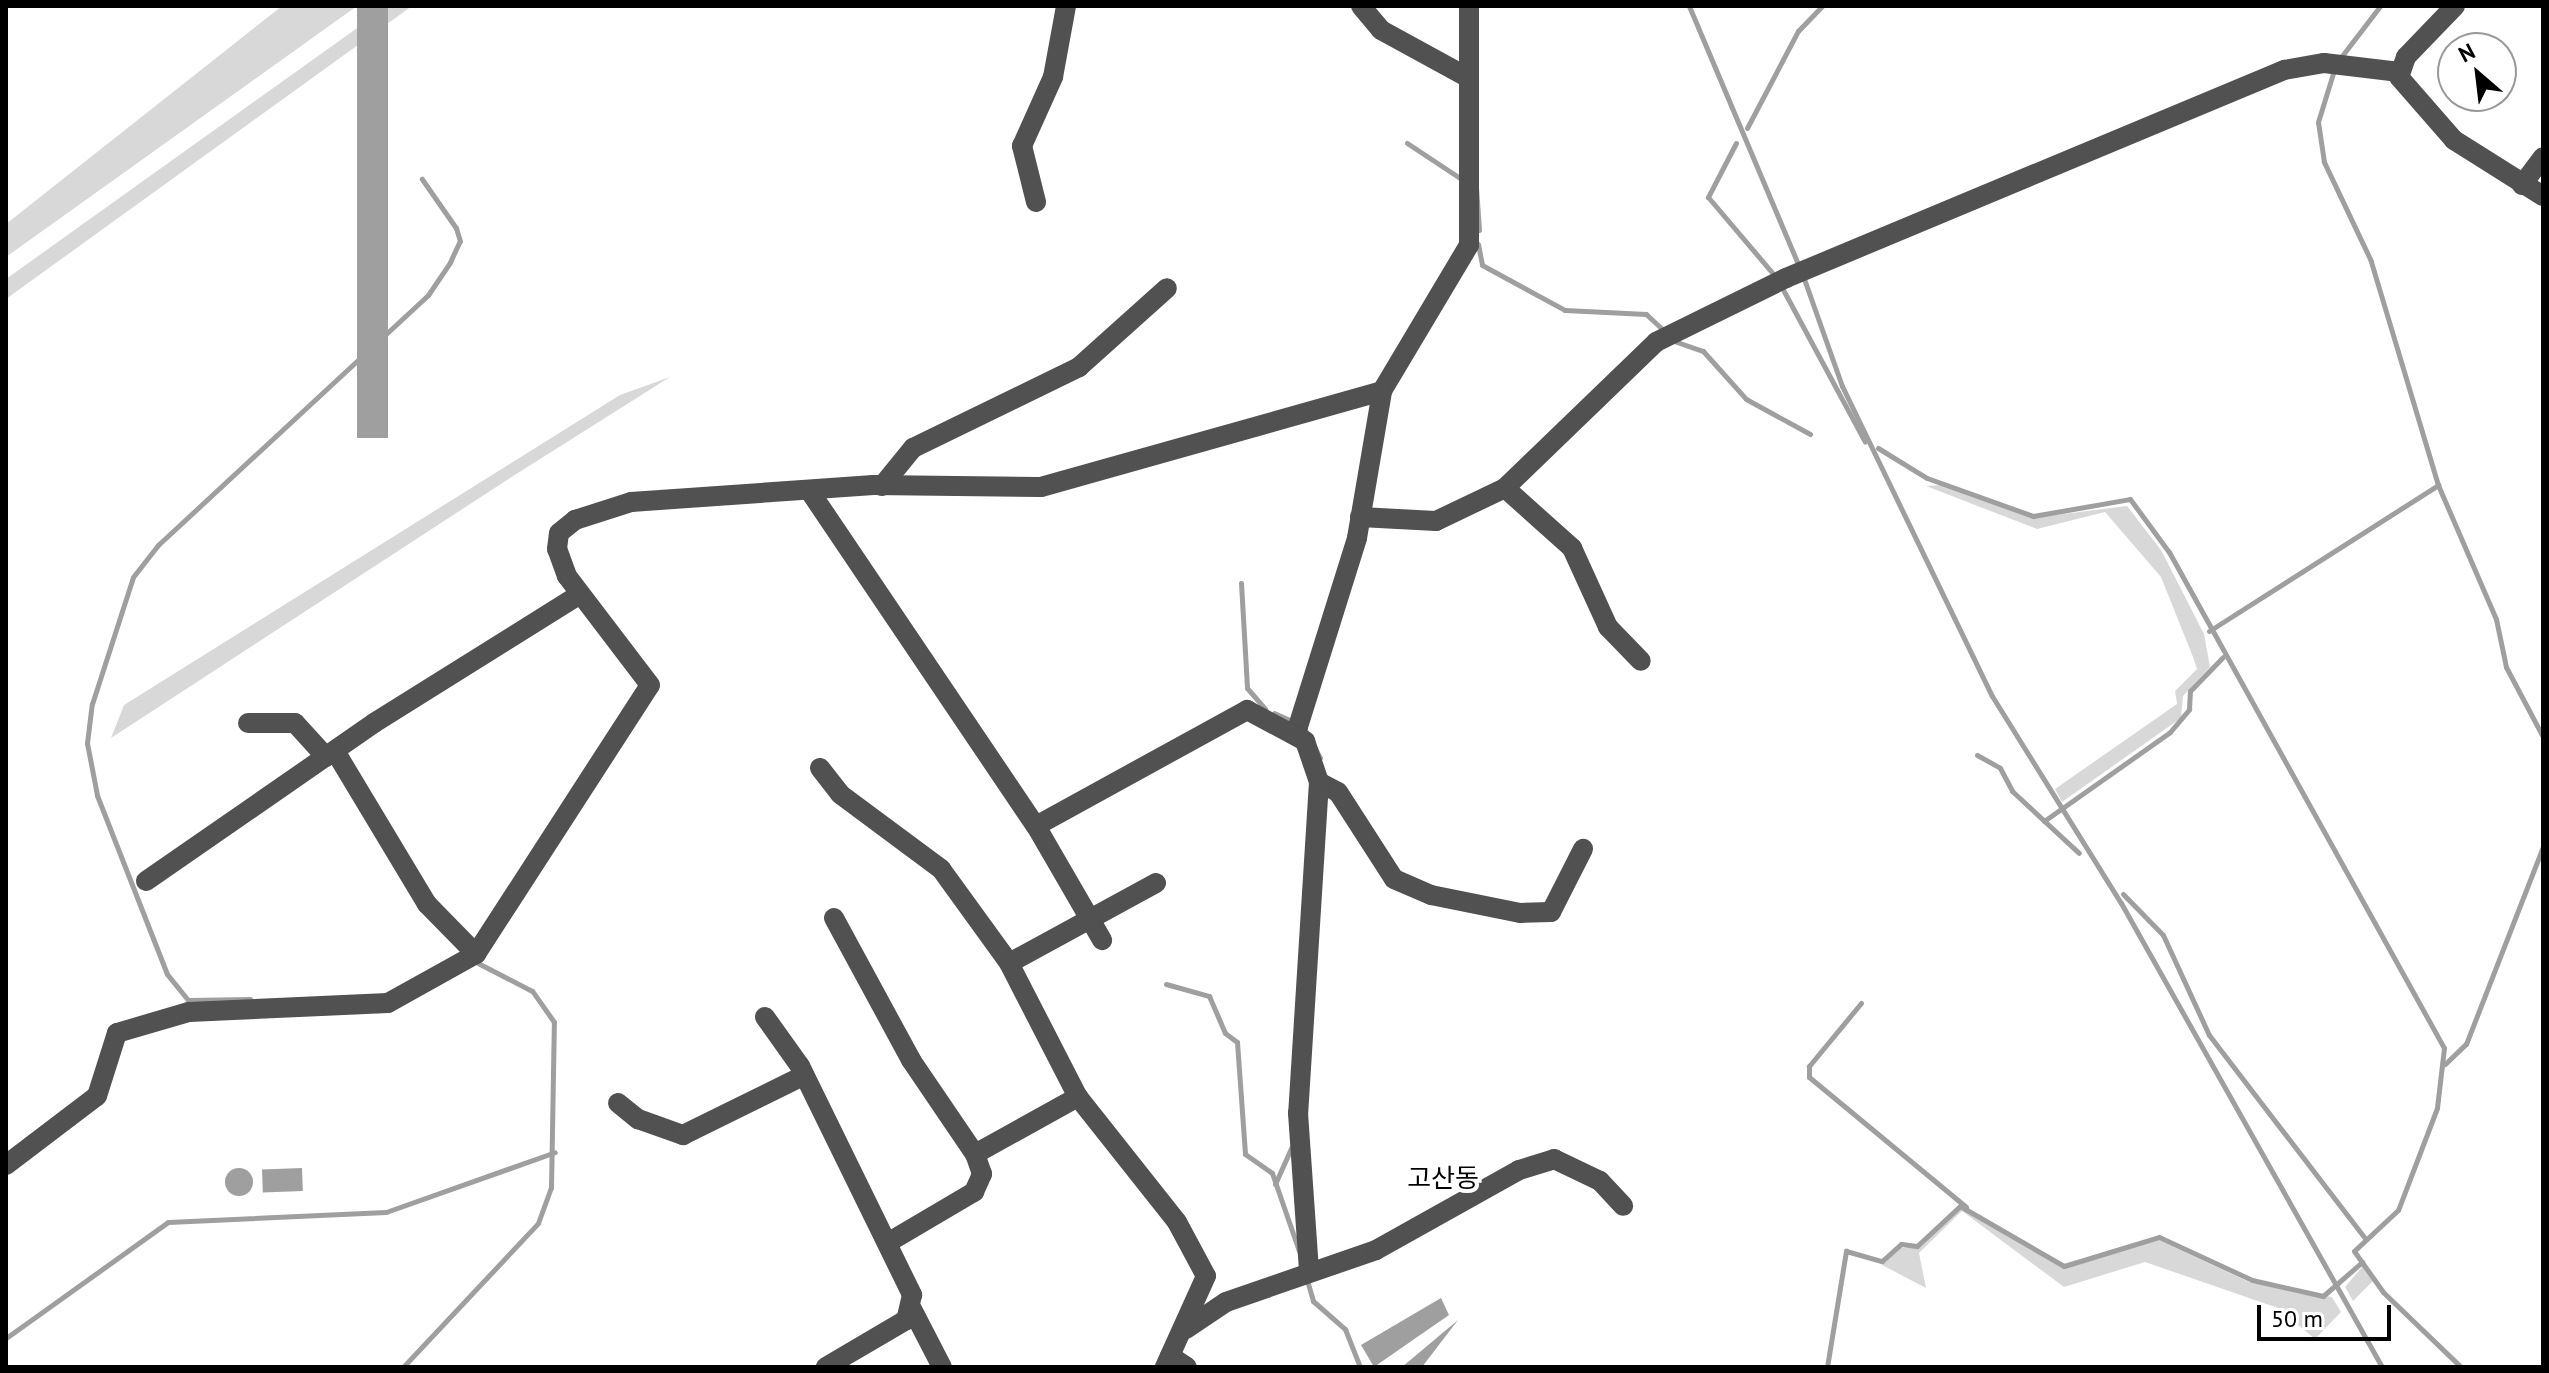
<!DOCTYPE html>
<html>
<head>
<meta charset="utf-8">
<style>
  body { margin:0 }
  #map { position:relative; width:2549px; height:1373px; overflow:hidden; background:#fff; font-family:"PT Sans","Noto Sans KR",sans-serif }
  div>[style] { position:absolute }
  .green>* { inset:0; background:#d8d8d8 }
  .water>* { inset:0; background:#9f9f9f; transform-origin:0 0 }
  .round { border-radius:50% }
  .stream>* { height:5px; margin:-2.5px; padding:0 2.5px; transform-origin:2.5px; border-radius:2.5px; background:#9f9f9f }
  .minor>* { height:20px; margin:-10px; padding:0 10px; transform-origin:10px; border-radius:10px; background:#515151 }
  span { translate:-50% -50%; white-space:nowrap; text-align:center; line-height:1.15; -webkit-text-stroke:8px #fff; paint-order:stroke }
  .quarter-label { font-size:26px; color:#000 }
  .frame { position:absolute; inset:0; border:8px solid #000; pointer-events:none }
  .north { position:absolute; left:2437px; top:32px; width:80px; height:80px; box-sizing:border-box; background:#fff; border:2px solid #999; border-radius:50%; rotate:332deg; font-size:22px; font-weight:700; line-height:32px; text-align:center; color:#000 }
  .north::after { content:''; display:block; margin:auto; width:28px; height:36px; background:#000; clip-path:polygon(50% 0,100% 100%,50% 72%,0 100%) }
  .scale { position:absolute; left:2257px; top:1305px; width:134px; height:36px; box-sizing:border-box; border:4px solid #000; border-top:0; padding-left:10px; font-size:24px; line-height:28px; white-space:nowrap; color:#000; -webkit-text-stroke:6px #fff; paint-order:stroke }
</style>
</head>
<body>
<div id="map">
  <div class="green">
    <div style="clip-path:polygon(282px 6px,357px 6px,6px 257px,6px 224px)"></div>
    <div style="clip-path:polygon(388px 6px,412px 6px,6px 299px,6px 279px)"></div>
    <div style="clip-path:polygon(670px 377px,507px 480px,111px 738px,124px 705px,620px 395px)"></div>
    <div style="clip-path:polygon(1941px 485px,2031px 518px,2127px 506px,2161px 550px,2204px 634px,2210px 667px,2183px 696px,2181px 718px,2062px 802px,2055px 789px,2177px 704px,2175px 691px,2197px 669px,2193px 657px,2161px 577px,2105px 512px,2037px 529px,1926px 486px)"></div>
    <div style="clip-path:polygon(1960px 1208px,2063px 1267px,2159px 1240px,2251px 1283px,2332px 1297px,2341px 1312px,2315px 1339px,2278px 1308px,2145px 1262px,2064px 1287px,1962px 1211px,1919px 1253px,1926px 1288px,1882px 1265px,1896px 1248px,1919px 1248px)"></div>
    <div style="clip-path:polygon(2363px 1266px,2374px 1280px,2353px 1301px,2345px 1287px)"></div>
  </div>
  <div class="water">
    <div style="left:357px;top:6px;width:31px;height:432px"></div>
    <div style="left:302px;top:1168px;width:23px;height:40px;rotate:88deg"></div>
    <div class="round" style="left:225px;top:1168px;width:28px;height:28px"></div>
    <div style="clip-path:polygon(1441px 1298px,1449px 1315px,1374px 1367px,1361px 1345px)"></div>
    <div style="clip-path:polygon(1458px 1320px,1422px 1367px,1402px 1367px)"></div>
  </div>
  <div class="stream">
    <div style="left:1689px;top:6px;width:283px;rotate:67.1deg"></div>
    <div style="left:2338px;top:61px;width:69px;rotate:-52.6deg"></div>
    <div style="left:1747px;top:128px;width:110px;rotate:-62.3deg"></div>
    <div style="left:1798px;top:31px;width:35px;rotate:-46deg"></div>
    <div style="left:1407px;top:143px;width:67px;rotate:33.5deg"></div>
    <div style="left:1736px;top:143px;width:61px;rotate:117.4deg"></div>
    <div style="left:1708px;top:197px;width:104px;rotate:49.7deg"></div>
    <div style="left:1476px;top:187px;width:43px;rotate:86deg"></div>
    <div style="left:1478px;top:244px;width:21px;rotate:79deg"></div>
    <div style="left:1482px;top:265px;width:94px;rotate:28.5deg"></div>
    <div style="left:1565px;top:310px;width:81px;rotate:2.8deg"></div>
    <div style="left:1646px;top:314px;width:26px;rotate:43deg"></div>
    <div style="left:1803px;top:276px;width:117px;rotate:70.5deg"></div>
    <div style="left:1842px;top:386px;width:344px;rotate:64.2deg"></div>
    <div style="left:1992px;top:696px;width:244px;rotate:58.1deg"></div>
    <div style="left:2121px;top:903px;width:532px;rotate:60.64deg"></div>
    <div style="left:1780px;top:284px;width:179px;rotate:61.7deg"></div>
    <div style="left:1671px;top:340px;width:34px;rotate:19deg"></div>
    <div style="left:1703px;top:351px;width:64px;rotate:48.1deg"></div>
    <div style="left:1746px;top:399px;width:73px;rotate:28.7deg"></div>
    <div style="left:1878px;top:448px;width:57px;rotate:31.5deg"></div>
    <div style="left:1927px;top:478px;width:113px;rotate:19.7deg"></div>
    <div style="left:2033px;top:516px;width:98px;rotate:-9.9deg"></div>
    <div style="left:2130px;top:499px;width:66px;rotate:53.7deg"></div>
    <div style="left:2169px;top:552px;width:567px;rotate:60.99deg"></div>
    <div style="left:2444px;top:1048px;width:60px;rotate:96.7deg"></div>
    <div style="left:2437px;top:1108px;width:109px;rotate:110.9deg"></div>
    <div style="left:2398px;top:1210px;width:60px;rotate:137deg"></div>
    <div style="left:2354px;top:1251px;width:50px;rotate:54.7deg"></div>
    <div style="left:2383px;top:1292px;width:108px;rotate:43.9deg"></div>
    <div style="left:2438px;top:485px;width:146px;rotate:66.6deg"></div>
    <div style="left:2496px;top:619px;width:49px;rotate:78.2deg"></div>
    <div style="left:2506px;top:667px;width:79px;rotate:62.1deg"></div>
    <div style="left:1241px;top:583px;width:105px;rotate:86.7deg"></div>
    <div style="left:1247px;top:688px;width:28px;rotate:49deg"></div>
    <div style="left:2209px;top:631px;width:272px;rotate:-32.5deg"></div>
    <div style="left:2438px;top:485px;width:234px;rotate:-106.7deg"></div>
    <div style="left:2371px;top:261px;width:110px;rotate:-115.4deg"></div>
    <div style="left:2324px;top:162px;width:40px;rotate:-98.5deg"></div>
    <div style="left:2318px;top:122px;width:54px;rotate:-72.9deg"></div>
    <div style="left:1274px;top:713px;width:22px;rotate:24deg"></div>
    <div style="left:1303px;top:726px;width:36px;rotate:62deg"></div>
    <div style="left:1977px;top:755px;width:26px;rotate:29deg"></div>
    <div style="left:2000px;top:768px;width:26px;rotate:62deg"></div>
    <div style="left:2012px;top:791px;width:91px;rotate:42.8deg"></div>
    <div style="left:2044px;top:821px;width:154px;rotate:-35.2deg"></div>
    <div style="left:2170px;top:732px;width:30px;rotate:-50deg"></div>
    <div style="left:2189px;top:709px;width:18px;rotate:-87deg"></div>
    <div style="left:2190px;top:691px;width:47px;rotate:-45.9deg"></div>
    <div style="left:2123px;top:894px;width:57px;rotate:45.7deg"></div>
    <div style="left:2163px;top:935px;width:110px;rotate:65.3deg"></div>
    <div style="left:2209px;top:1035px;width:255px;rotate:52.5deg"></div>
    <div style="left:1166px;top:984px;width:45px;rotate:15.6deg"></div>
    <div style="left:1209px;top:996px;width:40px;rotate:66.6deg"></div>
    <div style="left:1225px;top:1033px;width:15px;rotate:37deg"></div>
    <div style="left:1237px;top:1042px;width:112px;rotate:85.9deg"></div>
    <div style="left:1245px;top:1154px;width:33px;rotate:35deg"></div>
    <div style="left:1272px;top:1173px;width:83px;rotate:70.9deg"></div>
    <div style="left:250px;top:999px;width:62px;rotate:179.1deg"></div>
    <div style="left:188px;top:1000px;width:33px;rotate:-129deg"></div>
    <div style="left:167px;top:974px;width:192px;rotate:-111.4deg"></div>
    <div style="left:97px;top:795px;width:53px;rotate:-100.9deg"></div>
    <div style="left:87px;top:743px;width:39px;rotate:-83deg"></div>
    <div style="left:92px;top:704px;width:133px;rotate:-72.1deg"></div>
    <div style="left:133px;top:577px;width:41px;rotate:-52deg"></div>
    <div style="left:158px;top:545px;width:368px;rotate:-42.8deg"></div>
    <div style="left:428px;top:295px;width:40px;rotate:-56deg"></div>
    <div style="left:450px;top:262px;width:23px;rotate:-65deg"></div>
    <div style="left:460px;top:241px;width:14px;rotate:-107deg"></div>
    <div style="left:456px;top:228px;width:60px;rotate:-124.8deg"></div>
    <div style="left:1861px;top:1003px;width:82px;rotate:129.5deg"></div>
    <div style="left:1809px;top:1066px;width:11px;rotate:90deg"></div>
    <div style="left:1809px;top:1077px;width:204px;rotate:39.6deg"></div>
    <div style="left:2445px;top:1064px;width:29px;rotate:-44deg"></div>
    <div style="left:2466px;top:1044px;width:212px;rotate:-68.7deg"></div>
    <div style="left:1275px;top:1184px;width:42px;rotate:-65.9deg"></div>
    <div style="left:1307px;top:1280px;width:22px;rotate:74deg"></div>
    <div style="left:1313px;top:1301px;width:43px;rotate:41.2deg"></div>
    <div style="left:1345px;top:1329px;width:41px;rotate:68.5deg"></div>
    <div style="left:6px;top:1338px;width:199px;rotate:-35.6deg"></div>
    <div style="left:168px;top:1222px;width:218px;rotate:-2.6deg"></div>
    <div style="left:386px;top:1212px;width:179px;rotate:-19.5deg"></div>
    <div style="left:403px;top:1367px;width:197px;rotate:-46.8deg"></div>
    <div style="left:538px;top:1223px;width:37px;rotate:-70deg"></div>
    <div style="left:551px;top:1188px;width:166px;rotate:-89deg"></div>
    <div style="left:554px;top:1022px;width:38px;rotate:-125deg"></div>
    <div style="left:532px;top:991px;width:61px;rotate:-152.6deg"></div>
    <div style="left:1827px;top:1367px;width:118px;rotate:-80.7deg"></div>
    <div style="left:1846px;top:1251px;width:37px;rotate:16deg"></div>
    <div style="left:1882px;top:1261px;width:25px;rotate:-42deg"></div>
    <div style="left:1901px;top:1244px;width:16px;rotate:7deg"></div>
    <div style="left:1917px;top:1246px;width:59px;rotate:-42.9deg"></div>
    <div style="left:1960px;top:1206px;width:120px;rotate:30deg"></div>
    <div style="left:2064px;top:1266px;width:99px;rotate:-17deg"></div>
    <div style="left:2159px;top:1237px;width:102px;rotate:24.8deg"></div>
    <div style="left:2252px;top:1280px;width:73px;rotate:12.7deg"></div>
    <div style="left:2323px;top:1296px;width:52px;rotate:-41.1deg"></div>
  </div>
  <div class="minor">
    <div style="left:1361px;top:6px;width:31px;rotate:50deg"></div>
    <div style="left:1381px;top:30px;width:98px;rotate:28.7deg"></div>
    <div style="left:2455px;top:6px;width:71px;rotate:133.9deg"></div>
    <div style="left:2406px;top:57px;width:21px;rotate:109deg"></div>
    <div style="left:2399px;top:77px;width:84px;rotate:48.9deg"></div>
    <div style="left:2454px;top:140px;width:105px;rotate:32.2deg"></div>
    <div style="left:2522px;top:185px;width:35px;rotate:-53deg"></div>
    <div style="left:1036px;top:202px;width:58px;rotate:-104deg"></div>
    <div style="left:1022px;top:146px;width:76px;rotate:-65.8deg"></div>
    <div style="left:1053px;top:77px;width:72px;rotate:-79.6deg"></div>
    <div style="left:882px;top:486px;width:49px;rotate:-50.8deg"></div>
    <div style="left:913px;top:448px;width:185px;rotate:-26deg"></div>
    <div style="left:1079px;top:367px;width:118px;rotate:-41.9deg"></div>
    <div style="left:1505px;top:488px;width:90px;rotate:41.8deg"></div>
    <div style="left:1572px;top:548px;width:87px;rotate:65.5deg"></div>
    <div style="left:1608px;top:627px;width:47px;rotate:45.9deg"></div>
    <div style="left:809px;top:490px;width:405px;rotate:56deg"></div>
    <div style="left:1036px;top:826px;width:132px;rotate:59.9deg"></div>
    <div style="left:1360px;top:517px;width:76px;rotate:3deg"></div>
    <div style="left:1436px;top:521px;width:76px;rotate:-25.6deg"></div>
    <div style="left:1505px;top:488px;width:210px;rotate:-44deg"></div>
    <div style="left:1656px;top:342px;width:145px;rotate:-26.2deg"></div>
    <div style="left:1786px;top:278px;width:540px;rotate:-22.67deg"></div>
    <div style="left:2284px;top:70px;width:41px;rotate:-9.9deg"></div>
    <div style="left:2324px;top:63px;width:76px;rotate:6.8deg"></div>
    <div style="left:248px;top:723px;width:47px"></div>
    <div style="left:295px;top:723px;width:46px;rotate:47.6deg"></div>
    <div style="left:1296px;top:733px;width:204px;rotate:-72.6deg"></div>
    <div style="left:1357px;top:538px;width:149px;rotate:-80.3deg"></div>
    <div style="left:1382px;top:391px;width:170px;rotate:-59.2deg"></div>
    <div style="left:1469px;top:245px;width:239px;rotate:-90deg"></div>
    <div style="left:335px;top:751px;width:179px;rotate:59deg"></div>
    <div style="left:427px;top:904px;width:70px;rotate:45.6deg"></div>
    <div style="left:820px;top:768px;width:33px;rotate:52deg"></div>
    <div style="left:840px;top:794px;width:126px;rotate:36.6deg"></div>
    <div style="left:941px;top:869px;width:116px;rotate:54.1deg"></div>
    <div style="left:1319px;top:782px;width:21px;rotate:28deg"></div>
    <div style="left:1338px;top:792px;width:103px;rotate:57.2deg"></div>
    <div style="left:1394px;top:879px;width:40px;rotate:23.4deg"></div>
    <div style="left:1431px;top:895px;width:91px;rotate:11.4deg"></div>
    <div style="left:1520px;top:913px;width:31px;rotate:-2deg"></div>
    <div style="left:1551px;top:912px;width:71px;rotate:-63.1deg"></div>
    <div style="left:1036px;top:826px;width:241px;rotate:-28.8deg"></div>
    <div style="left:1247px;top:710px;width:66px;rotate:28.1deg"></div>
    <div style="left:1305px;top:741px;width:43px;rotate:71.1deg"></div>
    <div style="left:1319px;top:782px;width:332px;rotate:93.6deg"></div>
    <div style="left:1298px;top:1113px;width:157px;rotate:86deg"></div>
    <div style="left:146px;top:881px;width:277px;rotate:-34.7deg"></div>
    <div style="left:374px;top:723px;width:239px;rotate:-32deg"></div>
    <div style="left:1156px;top:883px;width:167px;rotate:151.4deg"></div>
    <div style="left:1009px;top:963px;width:151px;rotate:62.8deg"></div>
    <div style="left:1078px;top:1097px;width:159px;rotate:51.6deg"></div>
    <div style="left:1177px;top:1222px;width:61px;rotate:61.8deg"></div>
    <div style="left:1206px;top:1276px;width:100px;rotate:114.3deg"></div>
    <div style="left:834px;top:918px;width:162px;rotate:61.5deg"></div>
    <div style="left:911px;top:1060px;width:114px;rotate:55.8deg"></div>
    <div style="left:765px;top:1017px;width:60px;rotate:54.5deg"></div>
    <div style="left:800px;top:1066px;width:255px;rotate:63.9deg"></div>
    <div style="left:912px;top:1295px;width:26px;rotate:103deg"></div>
    <div style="left:906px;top:1320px;width:93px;rotate:149.6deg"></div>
    <div style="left:618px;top:1103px;width:26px;rotate:39deg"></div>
    <div style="left:638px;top:1119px;width:48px;rotate:19.6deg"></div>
    <div style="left:683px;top:1135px;width:134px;rotate:-26.2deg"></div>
    <div style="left:6px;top:1165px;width:114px;rotate:-37.2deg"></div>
    <div style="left:97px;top:1096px;width:66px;rotate:-72.4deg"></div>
    <div style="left:117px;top:1033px;width:75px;rotate:-16.3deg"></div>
    <div style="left:189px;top:1012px;width:199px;rotate:-2.6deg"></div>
    <div style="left:388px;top:1003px;width:101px;rotate:-29.1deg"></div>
    <div style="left:476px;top:954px;width:320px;rotate:-57.1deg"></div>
    <div style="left:650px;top:685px;width:137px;rotate:-127.3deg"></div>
    <div style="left:567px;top:576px;width:29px;rotate:-110deg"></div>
    <div style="left:557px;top:549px;width:16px;rotate:-83deg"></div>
    <div style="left:559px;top:533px;width:21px;rotate:-39deg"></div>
    <div style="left:575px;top:520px;width:59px;rotate:-17.8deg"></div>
    <div style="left:631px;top:502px;width:243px;rotate:-4deg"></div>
    <div style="left:873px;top:485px;width:168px;rotate:0.7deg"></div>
    <div style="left:1041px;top:487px;width:354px;rotate:-15.7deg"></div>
    <div style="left:889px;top:1242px;width:99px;rotate:-30.5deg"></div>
    <div style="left:974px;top:1192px;width:20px;rotate:-66deg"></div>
    <div style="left:982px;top:1174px;width:21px;rotate:-109deg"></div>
    <div style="left:975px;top:1154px;width:118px;rotate:-29deg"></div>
    <div style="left:912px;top:1309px;width:65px;rotate:62.7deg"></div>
    <div style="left:1186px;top:1329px;width:48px;rotate:-34deg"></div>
    <div style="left:1226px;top:1302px;width:159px;rotate:-19.1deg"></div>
    <div style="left:1376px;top:1250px;width:164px;rotate:-29.2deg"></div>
    <div style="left:1519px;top:1170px;width:37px;rotate:-17deg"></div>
    <div style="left:1554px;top:1159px;width:51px;rotate:25.6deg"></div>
    <div style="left:1600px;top:1181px;width:34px;rotate:47deg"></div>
    <div style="left:1170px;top:1356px;width:20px;rotate:33deg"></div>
  </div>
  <div class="quarter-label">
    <span style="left:1443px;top:1178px">고산동</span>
  </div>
  <div class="frame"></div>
  <div class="north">N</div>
  <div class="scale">50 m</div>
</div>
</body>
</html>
